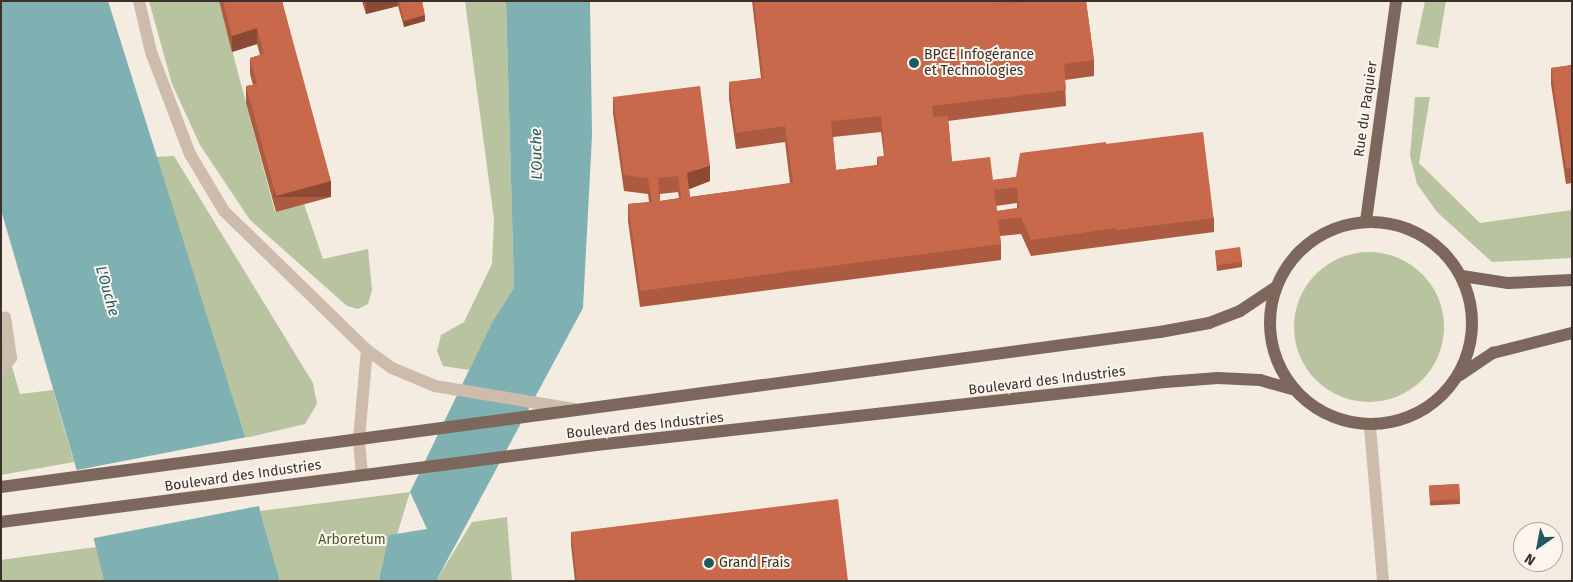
<!DOCTYPE html>
<html>
<head>
<meta charset="utf-8">
<style>
  body { margin:0 }
  #map { position:relative; width:1573px; height:582px; overflow:hidden; background:#f4ebe1; font-family:"Fira Sans",sans-serif }
  div>[style] { position:absolute }
  .green>* { inset:0; background:#b8c4a0 }
  .round { border-radius:50% }
  .water>* { inset:0; background:#7fb0b2 }
  .pier>* { inset:0; background:#f4ebe1; transform-origin:0 0 }
  .service>* { height:12px; margin:-6px; padding:0 6px; transform-origin:6px; border-radius:6px; background:#cdbbac }
  .minor>* { height:12px; margin:-6px; padding:0 6px; transform-origin:6px; border-radius:6px; background:#cdbbac }
  .primary>* { height:12px; margin:-6px; padding:0 6px; transform-origin:6px; border-radius:6px; background:#7d675c }
  .primary>.ring { margin:-6px; padding:0; box-sizing:content-box; background:none; border:12px solid #7d675c; border-radius:50% }
  .wall>* { inset:0; background:#ac5a40; transform-origin:0 0 }
  .shaded-wall>* { inset:0; background:#8c4a34; transform-origin:0 0 }
  .building>* { inset:0; background:#c8694b; transform-origin:0 0 }
  .dots>* { width:14px; height:14px; translate:-50% -50%; box-sizing:border-box; border:2px solid #fbf5ee; border-radius:50% }
  span { translate:-50% -50%; white-space:nowrap; text-align:center; line-height:1.15; -webkit-text-stroke:4px #fbf5ee; paint-order:stroke }
  .poi-label { font-size:14px; color:#3b302b }
  .left { translate:0 -50%; text-align:left }
  .street-label { font-size:14px; color:#3b302b }
  .park-label { font-size:14px; color:#4a5a2e }
  .water-label { font-size:15px; color:#1f5a5e; font-style:italic }
  .frame { position:absolute; inset:0; border:2px solid #3b302b; pointer-events:none }
  .north { position:absolute; left:1513px; top:522px; width:50px; height:50px; box-sizing:border-box; background:#fbf5ee; border:1px solid #aea6a0; border-radius:50%; rotate:213deg; font-size:14px; font-weight:700; line-height:20px; text-align:center; color:#3b302b }
  .north::after { content:''; display:block; margin:auto; width:18px; height:22px; background:#1f5a5e; clip-path:polygon(50% 0,100% 100%,50% 72%,0 100%) }
</style>
</head>
<body>
<div id="map">
  <div class="green">
    <div style="clip-path:polygon(149px 1px,219px 1px,275px 212px,304px 204px,323px 259px,368px 249px,372px 290px,368px 304px,358px 309px,347px 306px,250px 220px,200px 145px,172px 84px)"></div>
    <div style="clip-path:polygon(465px 1px,506px 1px,514px 288px,469px 370px,443px 366px,437px 351px,441px 335px,464px 322px,492px 264px,494px 219px)"></div>
    <div style="clip-path:polygon(1425px 1px,1446px 1px,1438px 48px,1416px 44px)"></div>
    <div style="clip-path:polygon(1415px 97px,1430px 97px,1419px 163px,1480px 223px,1572px 210px,1572px 258px,1492px 262px,1437px 212px,1417px 184px,1410px 156px)"></div>
    <div style="clip-path:polygon(174px 156px,313px 383px,317px 404px,305px 424px,245px 438px,154px 157px)"></div>
    <div class="round" style="left:1294px;top:252px;width:150px;height:150px"></div>
    <div style="clip-path:polygon(1px 329px,20px 394px,53px 390px,74px 462px,1px 475px)"></div>
    <div style="clip-path:polygon(410px 492px,383px 581px,280px 581px,260px 511px)"></div>
    <div style="clip-path:polygon(507px 517px,512px 581px,436px 581px,472px 522px)"></div>
    <div style="clip-path:polygon(96px 547px,104px 581px,1px 581px,1px 560px)"></div>
  </div>
  <div class="water">
    <div style="clip-path:polygon(1px 1px,108px 1px,251px 456px,260px 511px,280px 581px,104px 581px,79px 478px,1px 210px)"></div>
    <div style="clip-path:polygon(506px 1px,590px 1px,592px 136px,583px 308px,436px 581px,379px 581px,389px 535px,427px 529px,410px 492px,493px 321px,514px 288px)"></div>
  </div>
  <div class="pier">
    <div style="left:247px;top:437px;width:70px;height:177px;rotate:79deg"></div>
  </div>
  <div class="service">
    <div style="left:1px;top:370px;width:16px;rotate:-50deg"></div>
    <div style="left:11px;top:358px;width:41px;rotate:-98.3deg"></div>
  </div>
  <div class="minor">
    <div style="left:139px;top:1px;width:52px;rotate:76.8deg"></div>
    <div style="left:151px;top:52px;width:109px;rotate:69.1deg"></div>
    <div style="left:190px;top:154px;width:66px;rotate:59.2deg"></div>
    <div style="left:224px;top:211px;width:199px;rotate:44.2deg"></div>
    <div style="left:367px;top:350px;width:31px;rotate:36deg"></div>
    <div style="left:392px;top:368px;width:47px;rotate:22.7deg"></div>
    <div style="left:435px;top:386px;width:141px;rotate:9.4deg"></div>
    <div style="left:1370px;top:426px;width:156px;rotate:85.2deg"></div>
    <div style="left:362px;top:475px;width:36px;rotate:-95deg"></div>
    <div style="left:359px;top:439px;width:89px;rotate:-84.9deg"></div>
  </div>
  <div class="primary">
    <div style="left:1366px;top:221px;width:222px;rotate:-82.2deg"></div>
    <div class="ring" style="left:1270px;top:222px;width:190px;height:190px"></div>
    <div style="left:1462px;top:276px;width:47px;rotate:8.7deg"></div>
    <div style="left:1508px;top:283px;width:64px;rotate:-2.7deg"></div>
    <div style="left:1460px;top:375px;width:40px;rotate:-34deg"></div>
    <div style="left:1493px;top:353px;width:81px;rotate:-14.2deg"></div>
    <div style="left:1px;top:487px;width:1169px;rotate:-7.62deg"></div>
    <div style="left:1160px;top:332px;width:50px;rotate:-10.4deg"></div>
    <div style="left:1209px;top:323px;width:33px;rotate:-21deg"></div>
    <div style="left:1240px;top:311px;width:43px;rotate:-33.7deg"></div>
    <div style="left:1px;top:522px;width:600px;rotate:-7.37deg"></div>
    <div style="left:596px;top:445px;width:572px;rotate:-6.32deg"></div>
    <div style="left:1165px;top:382px;width:53px;rotate:-4.3deg"></div>
    <div style="left:1218px;top:378px;width:42px;rotate:2.7deg"></div>
    <div style="left:1260px;top:380px;width:33px;rotate:16deg"></div>
  </div>
  <div class="wall">
    <div style="clip-path:polygon(219px 1px,282px 1px,331px 197px,276px 212px,246px 103px,246px 86px,253px 85px,250px 74px,250px 58px,260px 55px,257px 44px,232px 52px)"></div>
    <div style="clip-path:polygon(362px 1px,422px 1px,425px 21px,404px 27px,398px 6px,366px 14px)"></div>
    <div style="clip-path:polygon(evenodd,752px 1px,1086px 1px,1094px 60px,1094px 76px,1065px 80px,1066px 106px,948px 121px,952px 162px,993px 180px,1016px 177px,1106px 144px,1214px 218px,1214px 232px,1031px 256px,1021px 234px,1000px 236px,1001px 244px,1001px 260px,640px 307px,628px 221px,628px 204px,649px 202px,648px 194px,624px 191px,613px 113px,613px 97px,710px 181px,689px 189px,690px 197px,790px 183px,785px 142px,736px 149px,729px 99px,729px 82px,761px 78px,752px 1px,881px 132px,884px 156px,877px 157px,877px 165px,836px 170px,833px 137px,881px 132px,752px 1px,678px 192px,679px 198px,660px 201px,660px 194px,678px 192px,752px 1px,1017px 203px,1017px 208px,997px 211px,996px 206px,1017px 203px)"></div>
    <div style="clip-path:polygon(1572px 65px,1572px 183px,1566px 184px,1551px 84px,1551px 68px)"></div>
    <div style="clip-path:polygon(1215px 251px,1242px 262px,1242px 267px,1217px 271px)"></div>
    <div style="left:1459px;top:484px;width:20px;height:30px;rotate:87deg"></div>
    <div style="clip-path:polygon(571px 532px,848px 581px,575px 581px,571px 545px)"></div>
  </div>
  <div class="shaded-wall">
    <div style="clip-path:polygon(366px 1px,398px 1px,398px 6px,366px 14px)"></div>
    <div style="clip-path:polygon(425px 15px,425px 21px,404px 27px,404px 21px)"></div>
    <div style="clip-path:polygon(257px 28px,257px 44px,232px 52px,232px 36px)"></div>
    <div style="clip-path:polygon(710px 165px,710px 181px,687px 190px,687px 173px)"></div>
    <div style="left:331px;top:181px;width:16px;height:57px;rotate:90deg"></div>
  </div>
  <div class="building">
    <div style="clip-path:polygon(223px 1px,282px 1px,331px 181px,276px 196px,246px 86px,257px 84px,250px 58px,264px 54px,257px 28px,232px 36px)"></div>
    <div style="clip-path:polygon(399px 1px,422px 1px,425px 15px,404px 21px)"></div>
    <div style="clip-path:polygon(evenodd,754px 1px,994px 1px,995px 6px,1023px 1px,1086px 1px,1094px 60px,1064px 64px,1066px 90px,932px 106px,939px 163px,990px 157px,993px 180px,1016px 177px,1020px 153px,1106px 142px,1117px 228px,1031px 240px,1021px 217px,998px 220px,1001px 244px,640px 291px,628px 204px,652px 202px,648px 178px,624px 175px,613px 97px,700px 86px,710px 165px,687px 173px,690px 197px,793px 183px,785px 126px,736px 133px,729px 82px,763px 78px,754px 1px,881px 116px,885px 156px,877px 157px,879px 165px,836px 170px,831px 121px,881px 116px,754px 1px,678px 176px,681px 198px,660px 201px,658px 178px,678px 176px,754px 1px,1017px 187px,1019px 208px,997px 211px,994px 190px,1017px 187px)"></div>
    <div style="clip-path:polygon(1022px 1px,995px 6px,994px 2px,996px 1px)"></div>
    <div style="clip-path:polygon(1572px 65px,1572px 167px,1566px 168px,1551px 68px)"></div>
    <div style="clip-path:polygon(948px 116px,952px 162px,939px 163px,933px 117px)"></div>
    <div style="left:1203px;top:132px;width:87px;height:98px;rotate:83deg"></div>
    <div style="left:1240px;top:247px;width:15px;height:25px;rotate:82deg"></div>
    <div style="left:1459px;top:484px;width:15px;height:30px;rotate:86deg"></div>
    <div style="clip-path:polygon(838px 499px,848px 581px,577px 581px,571px 532px)"></div>
  </div>
  <div class="dots">
    <div style="left:914px;top:63px;background:#1f5a5e"></div>
    <div style="left:709px;top:563px;background:#1f5a5e"></div>
  </div>
  <div class="poi-label">
    <span class="left" style="left:924px;top:63px">BPCE Infogérance<br>et Technologies</span>
    <span class="left" style="left:719px;top:563px">Grand Frais</span>
  </div>
  <div class="street-label">
    <span style="left:1366px;top:109px;rotate:-82deg">Rue du Paquier</span>
    <span style="left:1047px;top:381px;rotate:-7deg">Boulevard des Industries</span>
    <span style="left:645px;top:426px;rotate:-6deg">Boulevard des Industries</span>
    <span style="left:243px;top:476px;rotate:-8deg">Boulevard des Industries</span>
  </div>
  <div class="park-label">
    <span style="left:352px;top:540px">Arboretum</span>
  </div>
  <div class="water-label">
    <span style="left:537px;top:154px;rotate:-91deg">L'Ouche</span>
    <span style="left:107px;top:291px;rotate:74deg">L'Ouche</span>
  </div>
  <div class="frame"></div>
  <div class="north">N</div>
</div>
</body>
</html>
